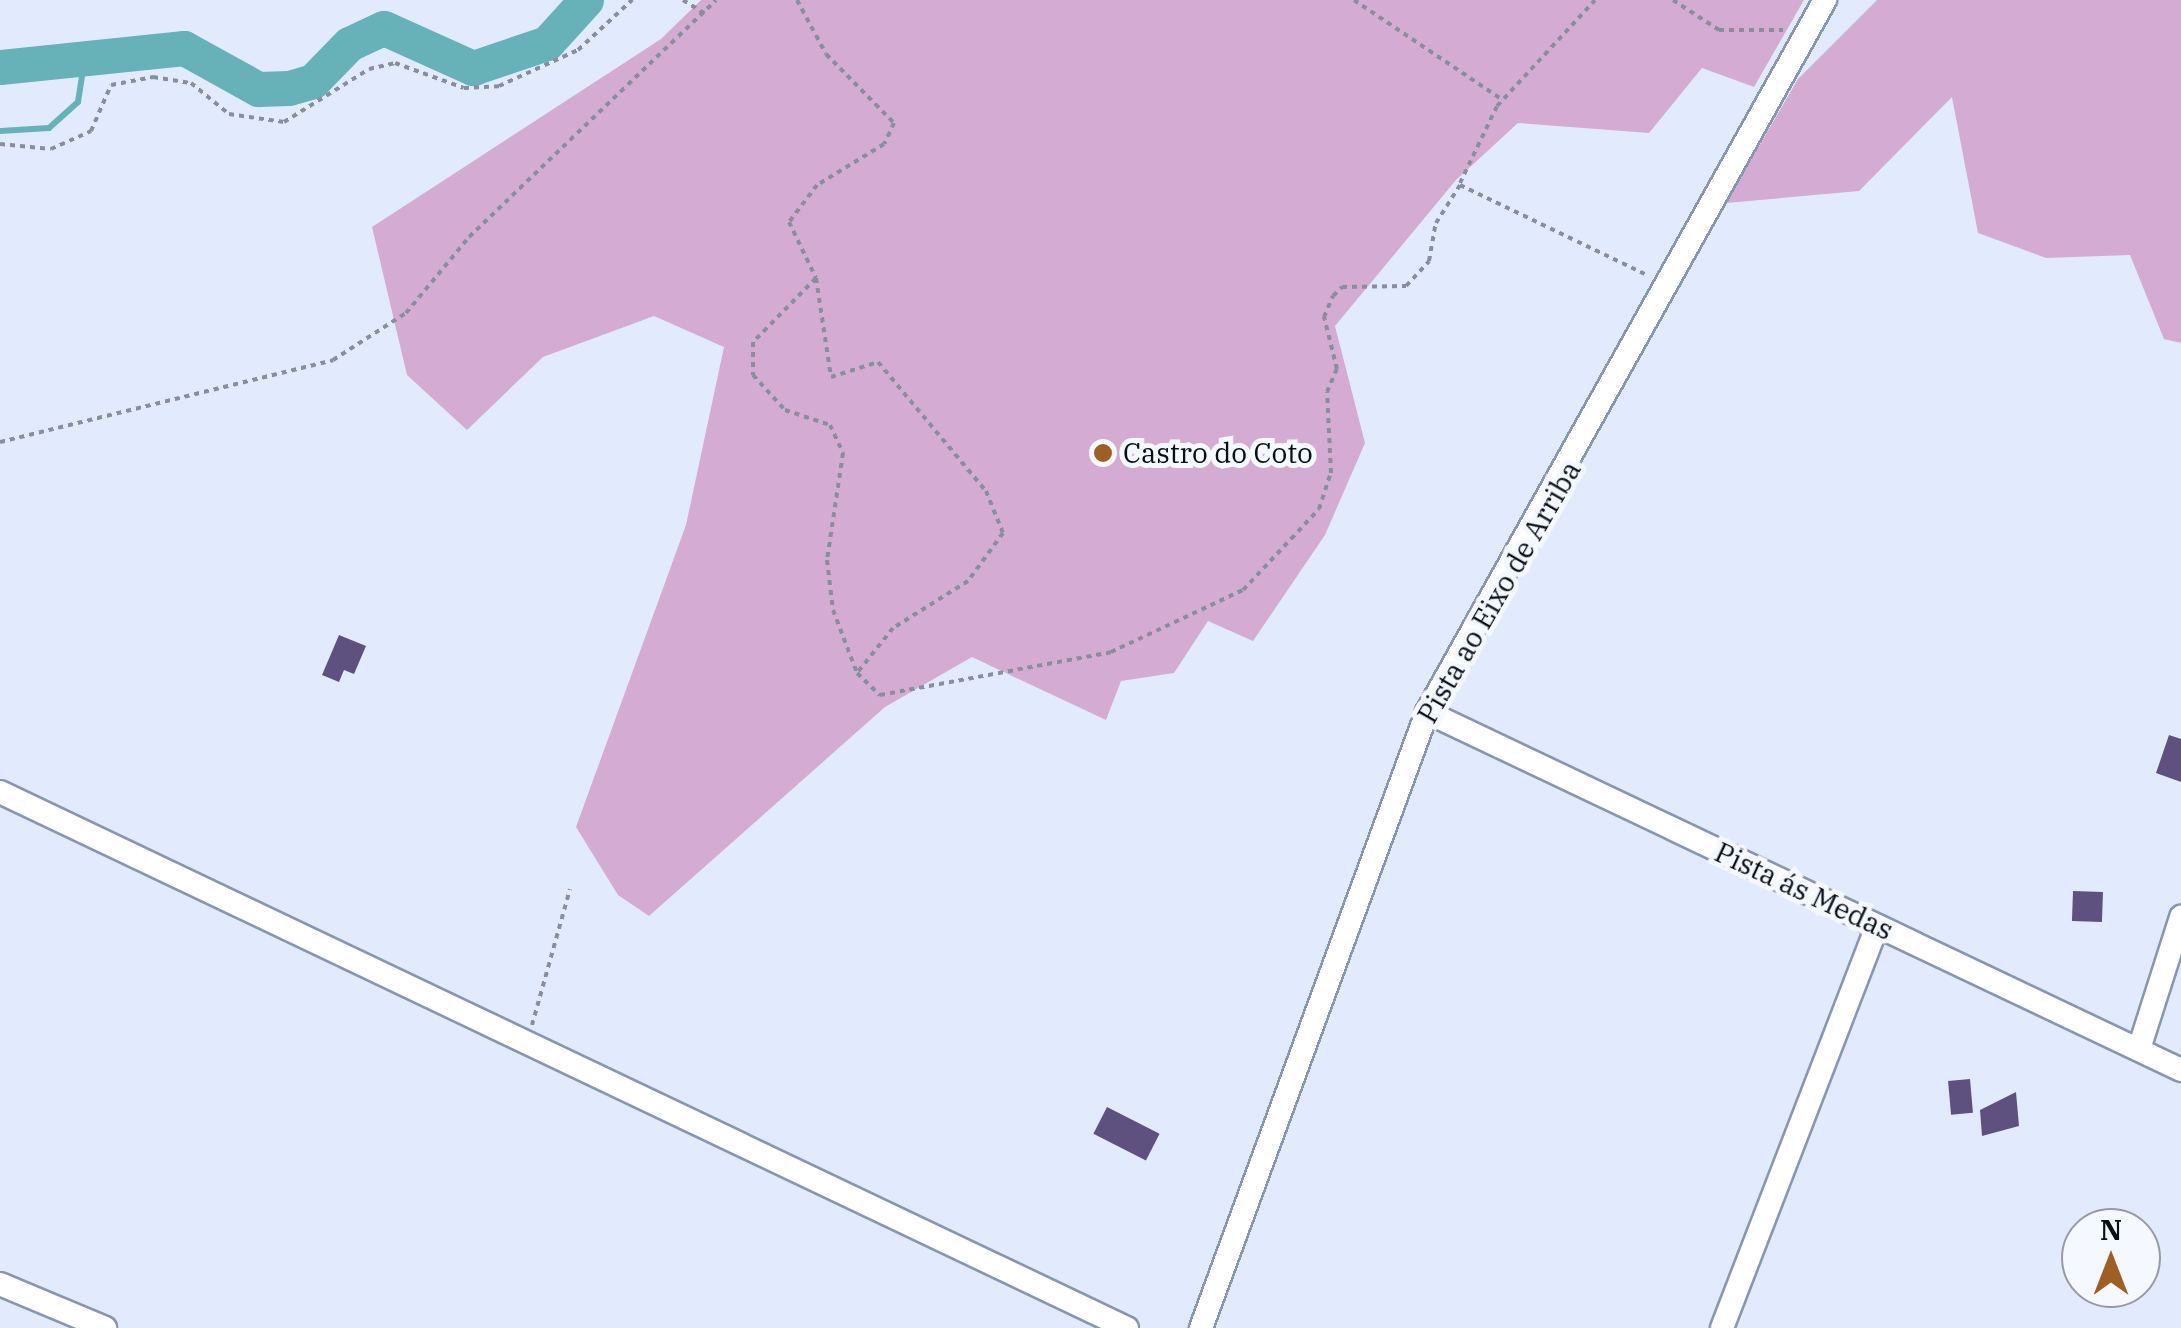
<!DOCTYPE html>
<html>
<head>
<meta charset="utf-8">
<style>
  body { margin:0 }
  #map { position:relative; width:2181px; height:1328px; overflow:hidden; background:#e2ebfe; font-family:"IBM Plex Serif",serif }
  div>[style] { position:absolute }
  .green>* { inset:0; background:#d4abd2 }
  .stream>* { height:6px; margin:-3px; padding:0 3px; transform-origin:3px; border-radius:3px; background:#67b1b9 }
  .river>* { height:35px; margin:-17.5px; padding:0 17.5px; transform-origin:17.5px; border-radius:17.5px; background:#67b1b9 }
  .building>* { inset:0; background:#5f517f; transform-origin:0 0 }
  .path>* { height:4px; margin-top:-2px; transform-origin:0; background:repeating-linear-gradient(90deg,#888e9e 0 5px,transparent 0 10px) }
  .roads { filter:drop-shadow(2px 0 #8895b3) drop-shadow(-2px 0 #8895b3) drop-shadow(0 2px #8895b3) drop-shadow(0 -2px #8895b3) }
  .street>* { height:22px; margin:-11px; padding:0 11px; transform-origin:11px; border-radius:11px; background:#fff }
  .dots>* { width:28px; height:28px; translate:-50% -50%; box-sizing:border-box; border:5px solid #f5f8ff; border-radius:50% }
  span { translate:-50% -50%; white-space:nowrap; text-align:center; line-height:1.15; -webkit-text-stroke:10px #f5f8ff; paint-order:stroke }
  .poi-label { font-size:28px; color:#0a0e19 }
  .left { translate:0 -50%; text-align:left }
  .street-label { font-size:28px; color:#0a0e19 }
  .north { position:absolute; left:2061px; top:1208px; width:100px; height:100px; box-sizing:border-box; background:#f5f8ff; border:2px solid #979aa3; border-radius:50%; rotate:0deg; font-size:28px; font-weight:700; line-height:40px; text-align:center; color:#0a0e19 }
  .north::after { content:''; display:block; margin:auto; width:35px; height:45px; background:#9d5f25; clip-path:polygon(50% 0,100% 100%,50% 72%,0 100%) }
</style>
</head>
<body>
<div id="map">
  <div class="green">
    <div style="clip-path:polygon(701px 0,1804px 0,1754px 87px,1702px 68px,1649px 133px,1518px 123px,1456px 180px,1335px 326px,1365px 443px,1325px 535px,1253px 641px,1208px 621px,1174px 673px,1121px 681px,1106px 720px,972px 657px,885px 707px,649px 916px,618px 895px,576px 827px,686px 525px,724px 347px,654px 316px,543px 357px,467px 430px,407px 375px,372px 227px,661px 39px)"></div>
    <div style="clip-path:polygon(1877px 0,2181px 0,2181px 343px,2164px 339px,2130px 255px,2046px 258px,1978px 233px,1952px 97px,1859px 191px,1726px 203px,1798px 79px)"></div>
  </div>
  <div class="stream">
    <div style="left:0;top:131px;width:49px;rotate:-3.5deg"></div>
    <div style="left:49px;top:128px;width:39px;rotate:-42deg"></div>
    <div style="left:78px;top:102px;width:46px;rotate:-81.2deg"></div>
  </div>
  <div class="river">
    <div style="left:0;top:67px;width:185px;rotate:-5.9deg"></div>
    <div style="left:184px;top:48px;width:85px;rotate:29deg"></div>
    <div style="left:258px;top:89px;width:31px;rotate:-2deg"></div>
    <div style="left:289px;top:88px;width:25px;rotate:-16deg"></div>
    <div style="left:313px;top:81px;width:52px;rotate:-45.8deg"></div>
    <div style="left:349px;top:44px;width:38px;rotate:-25deg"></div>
    <div style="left:384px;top:28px;width:98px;rotate:24.2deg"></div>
    <div style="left:473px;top:68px;width:78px;rotate:-18.7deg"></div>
    <div style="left:547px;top:43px;width:58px;rotate:-47.8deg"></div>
  </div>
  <div class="building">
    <div style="clip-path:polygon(339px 635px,366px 646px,354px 674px,344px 670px,339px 682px,322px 675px)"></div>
    <div style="clip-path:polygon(2169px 735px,2181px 739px,2181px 782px,2156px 773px)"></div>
    <div style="left:2073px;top:891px;width:30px;height:30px;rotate:2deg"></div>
    <div style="left:1970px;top:1079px;width:34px;height:22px;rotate:85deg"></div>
    <div style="clip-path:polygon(2016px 1092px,2019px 1126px,1982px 1136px,1980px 1110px)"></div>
    <div style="left:1107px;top:1107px;width:59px;height:30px;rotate:27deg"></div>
  </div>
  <div class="path">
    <div style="left:683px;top:0;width:26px;rotate:32deg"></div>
    <div style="left:797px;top:0;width:61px;rotate:61.8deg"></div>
    <div style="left:826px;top:54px;width:97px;rotate:45.4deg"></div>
    <div style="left:894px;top:123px;width:23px;rotate:115deg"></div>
    <div style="left:884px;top:144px;width:79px;rotate:148.5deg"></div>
    <div style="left:817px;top:185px;width:46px;rotate:127.1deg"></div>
    <div style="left:789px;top:222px;width:62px;rotate:64.3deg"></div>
    <div style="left:816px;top:278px;width:90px;rotate:134.5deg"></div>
    <div style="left:753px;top:342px;width:33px;rotate:90deg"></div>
    <div style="left:753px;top:375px;width:47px;rotate:47.6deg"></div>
    <div style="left:785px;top:410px;width:47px;rotate:18.4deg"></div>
    <div style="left:830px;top:425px;width:31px;rotate:65deg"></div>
    <div style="left:843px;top:453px;width:108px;rotate:98.5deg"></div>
    <div style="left:827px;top:560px;width:50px;rotate:83.2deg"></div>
    <div style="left:833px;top:610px;width:67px;rotate:69.1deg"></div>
    <div style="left:857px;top:673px;width:32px;rotate:44deg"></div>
    <div style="left:880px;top:695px;width:235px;rotate:-10.5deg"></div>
    <div style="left:1111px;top:652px;width:146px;rotate:-25.2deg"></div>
    <div style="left:1243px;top:590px;width:111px;rotate:-46.8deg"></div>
    <div style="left:1319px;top:509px;width:38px;rotate:-72deg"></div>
    <div style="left:1331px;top:473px;width:81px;rotate:-92.8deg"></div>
    <div style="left:1327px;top:392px;width:25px;rotate:-67deg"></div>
    <div style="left:1337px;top:369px;width:54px;rotate:-104deg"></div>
    <div style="left:1324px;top:317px;width:23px;rotate:-67deg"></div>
    <div style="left:1333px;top:296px;width:13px;rotate:-45deg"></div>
    <div style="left:1342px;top:287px;width:64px;rotate:-0.9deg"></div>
    <div style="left:1406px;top:286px;width:34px;rotate:-47deg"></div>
    <div style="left:1429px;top:261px;width:39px;rotate:-80deg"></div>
    <div style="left:1436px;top:223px;width:45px;rotate:-57.7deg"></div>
    <div style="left:1460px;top:185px;width:208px;rotate:25.7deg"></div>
    <div style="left:1354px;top:0;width:179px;rotate:33.9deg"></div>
    <div style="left:1673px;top:0;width:55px;rotate:33.1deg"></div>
    <div style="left:1719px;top:30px;width:64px"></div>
    <div style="left:0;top:144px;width:51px;rotate:5.6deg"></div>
    <div style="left:51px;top:149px;width:44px;rotate:-24.2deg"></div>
    <div style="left:91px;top:131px;width:50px;rotate:-66.5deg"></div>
    <div style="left:111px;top:85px;width:43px;rotate:-10.8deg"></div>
    <div style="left:153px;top:77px;width:38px;rotate:9deg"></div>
    <div style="left:191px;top:83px;width:49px;rotate:39.2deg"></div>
    <div style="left:229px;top:114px;width:56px;rotate:8.3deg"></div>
    <div style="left:284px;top:122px;width:100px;rotate:-31.9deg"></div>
    <div style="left:369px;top:69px;width:27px;rotate:-13deg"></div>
    <div style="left:395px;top:63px;width:73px;rotate:19.9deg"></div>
    <div style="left:464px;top:88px;width:35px;rotate:-3deg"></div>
    <div style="left:499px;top:86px;width:87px;rotate:-24.5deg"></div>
    <div style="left:578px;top:50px;width:74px;rotate:-42.8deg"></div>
    <div style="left:1460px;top:183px;width:85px;rotate:-64.3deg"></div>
    <div style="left:1497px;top:106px;width:144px;rotate:-47.2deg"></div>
    <div style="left:816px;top:278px;width:100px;rotate:81.4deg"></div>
    <div style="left:831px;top:377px;width:49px;rotate:-17.7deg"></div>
    <div style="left:878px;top:362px;width:168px;rotate:50.1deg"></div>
    <div style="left:986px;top:491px;width:45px;rotate:68deg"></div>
    <div style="left:1003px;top:533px;width:59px;rotate:126.1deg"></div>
    <div style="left:968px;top:581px;width:89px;rotate:147.9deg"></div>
    <div style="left:893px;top:628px;width:58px;rotate:128.7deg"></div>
    <div style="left:0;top:442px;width:343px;rotate:-13.8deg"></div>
    <div style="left:333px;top:360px;width:87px;rotate:-32.8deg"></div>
    <div style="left:406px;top:313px;width:99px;rotate:-50.3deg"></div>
    <div style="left:469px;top:237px;width:342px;rotate:-43.8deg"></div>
    <div style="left:532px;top:1025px;width:141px;rotate:-74.4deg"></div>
  </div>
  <div class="roads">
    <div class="street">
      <div style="left:1427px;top:712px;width:835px;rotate:25.4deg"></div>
      <div style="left:0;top:792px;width:1248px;rotate:25.44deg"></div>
      <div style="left:2139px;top:1049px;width:139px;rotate:-72.3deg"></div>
      <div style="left:0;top:1284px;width:114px;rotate:22.7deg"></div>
      <div style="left:1201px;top:1328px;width:656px;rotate:-69.85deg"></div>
      <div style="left:1427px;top:712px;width:816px;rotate:-60.8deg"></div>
      <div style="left:1722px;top:1328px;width:431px;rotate:-68.9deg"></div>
    </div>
  </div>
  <div class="dots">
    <div style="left:1103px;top:453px;background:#9d5f25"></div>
  </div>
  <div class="poi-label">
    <span class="left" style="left:1123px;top:453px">Castro do Coto</span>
  </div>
  <div class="street-label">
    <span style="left:1499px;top:592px;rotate:-60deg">Pista ao Eixo de Arriba</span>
    <span style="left:1804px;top:891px;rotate:25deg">Pista ás Medas</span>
  </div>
  <div class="north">N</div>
</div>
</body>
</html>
